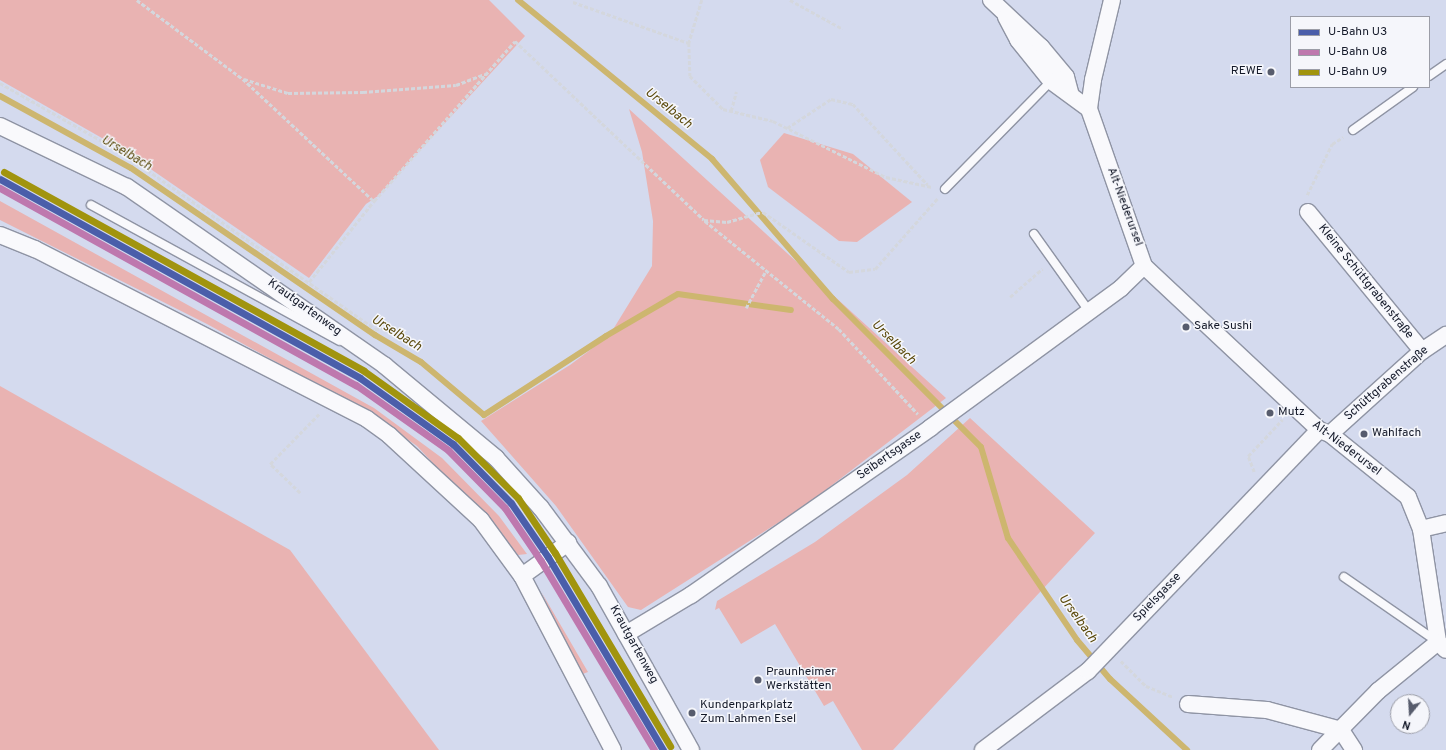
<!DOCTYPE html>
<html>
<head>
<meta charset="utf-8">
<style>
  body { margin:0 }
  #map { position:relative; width:1446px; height:750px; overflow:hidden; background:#d4daee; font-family:Overpass,sans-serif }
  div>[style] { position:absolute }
  .green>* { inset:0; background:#e9b3b2 }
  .stream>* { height:6px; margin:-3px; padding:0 3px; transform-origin:3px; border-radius:3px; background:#cdb66f }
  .path>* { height:2.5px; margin-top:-1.25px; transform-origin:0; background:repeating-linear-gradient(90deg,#d4d7dd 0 4px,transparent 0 6px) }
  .roads { filter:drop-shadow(1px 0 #8f94a4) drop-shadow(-1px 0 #8f94a4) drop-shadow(0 1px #8f94a4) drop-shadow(0 -1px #8f94a4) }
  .lane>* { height:8px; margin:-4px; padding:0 4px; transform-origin:4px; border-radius:4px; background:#f9f9fc }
  .street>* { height:16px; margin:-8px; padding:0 8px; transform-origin:8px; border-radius:8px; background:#f9f9fc }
  .metro-1>* { height:7px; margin:-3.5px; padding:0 3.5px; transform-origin:3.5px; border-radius:3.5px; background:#4a5eaa }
  .metro-2>* { height:7px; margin:-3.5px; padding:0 3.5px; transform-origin:3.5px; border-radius:3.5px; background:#be78ae }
  .metro-3>* { height:7px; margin:-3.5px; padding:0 3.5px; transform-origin:3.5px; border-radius:3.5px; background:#a1940e }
  .dots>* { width:11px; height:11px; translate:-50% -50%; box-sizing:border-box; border:2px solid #f5f6fb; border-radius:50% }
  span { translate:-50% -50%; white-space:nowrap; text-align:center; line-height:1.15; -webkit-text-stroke:3px #f5f6fb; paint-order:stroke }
  .poi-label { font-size:12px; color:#131828 }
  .right { translate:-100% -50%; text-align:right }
  .left { translate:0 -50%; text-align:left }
  .street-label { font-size:12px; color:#131828 }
  .water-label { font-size:13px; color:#59480a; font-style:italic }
  .legend { position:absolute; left:1290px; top:16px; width:140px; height:72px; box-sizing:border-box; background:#f5f6fb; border:1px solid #9b9da7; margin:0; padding:5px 7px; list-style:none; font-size:12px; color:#131828 }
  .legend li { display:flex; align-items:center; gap:8px; height:20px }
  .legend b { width:20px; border:1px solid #9b9da7 }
  .north { position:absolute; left:1390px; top:694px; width:40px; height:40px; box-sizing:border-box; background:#f5f6fb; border:1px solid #9b9da7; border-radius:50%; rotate:198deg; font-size:11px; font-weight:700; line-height:16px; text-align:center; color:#131828 }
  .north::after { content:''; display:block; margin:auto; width:14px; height:18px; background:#575c6d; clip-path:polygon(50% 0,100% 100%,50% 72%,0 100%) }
</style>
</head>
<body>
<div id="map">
  <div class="green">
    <div style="clip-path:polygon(0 0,489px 0,525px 36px,378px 196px,366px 204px,309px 278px,123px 150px,0 80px)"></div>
    <div style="clip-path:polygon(629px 109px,946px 398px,806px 505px,641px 610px,628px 607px,556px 506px,481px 421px,570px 365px,609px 336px,652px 266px,653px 221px,642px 152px)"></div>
    <div style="clip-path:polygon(784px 133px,853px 154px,912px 202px,857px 242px,839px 241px,768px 187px,760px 160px)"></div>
    <div style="clip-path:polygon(0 201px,374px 408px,442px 458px,499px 516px,527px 554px,518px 555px,417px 446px,371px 414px,207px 324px,0 220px)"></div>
    <div style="clip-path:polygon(0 386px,290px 550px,439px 750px,0 750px)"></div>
    <div style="clip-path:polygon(970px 418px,1095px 533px,893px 750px,862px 750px,833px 701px,824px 706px,775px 624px,741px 644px,719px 608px,715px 610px,717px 601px,815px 542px,907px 475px)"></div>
    <div style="clip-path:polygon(541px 591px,542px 593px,588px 672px,580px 675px)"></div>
  </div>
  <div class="stream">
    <div style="left:518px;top:0;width:251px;rotate:39.3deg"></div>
    <div style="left:712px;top:159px;width:185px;rotate:49.2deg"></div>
    <div style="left:833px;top:299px;width:209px;rotate:45deg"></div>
    <div style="left:981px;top:447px;width:95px;rotate:73.5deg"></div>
    <div style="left:1008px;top:538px;width:123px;rotate:55.9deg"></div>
    <div style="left:1077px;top:640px;width:51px;rotate:49.8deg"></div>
    <div style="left:1110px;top:679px;width:105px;rotate:42.7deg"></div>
    <div style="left:0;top:96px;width:149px;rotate:28.8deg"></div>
    <div style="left:131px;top:168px;width:296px;rotate:34.4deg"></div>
    <div style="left:375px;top:335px;width:53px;rotate:30.4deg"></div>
    <div style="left:421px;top:362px;width:82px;rotate:40.1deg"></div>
    <div style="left:484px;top:415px;width:145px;rotate:-32.9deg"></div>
    <div style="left:606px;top:336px;width:83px;rotate:-30.3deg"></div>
    <div style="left:678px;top:294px;width:114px;rotate:8.1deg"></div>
  </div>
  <div class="path">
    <div style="left:137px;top:0;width:132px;rotate:36.7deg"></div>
    <div style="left:243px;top:79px;width:179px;rotate:43deg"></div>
    <div style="left:374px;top:201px;width:213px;rotate:-48.6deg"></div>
    <div style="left:515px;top:41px;width:260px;rotate:43.4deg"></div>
    <div style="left:704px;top:220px;width:23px;rotate:5deg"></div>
    <div style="left:727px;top:222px;width:37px;rotate:-16deg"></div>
    <div style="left:763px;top:212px;width:105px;rotate:34.9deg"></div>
    <div style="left:849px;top:272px;width:26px;rotate:-7deg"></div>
    <div style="left:875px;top:269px;width:94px;rotate:-48.5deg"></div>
    <div style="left:702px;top:0;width:45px;rotate:106.8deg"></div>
    <div style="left:689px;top:43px;width:33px;rotate:88deg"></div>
    <div style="left:690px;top:76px;width:47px;rotate:45deg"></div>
    <div style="left:723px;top:109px;width:51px;rotate:13.5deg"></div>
    <div style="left:773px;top:121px;width:126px;rotate:26.4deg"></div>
    <div style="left:886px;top:177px;width:47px;rotate:12.3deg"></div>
    <div style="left:790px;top:0;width:60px;rotate:28.7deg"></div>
    <div style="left:573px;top:2px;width:123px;rotate:19.5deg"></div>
    <div style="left:244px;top:79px;width:46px;rotate:17.7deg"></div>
    <div style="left:288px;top:93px;width:75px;rotate:-0.8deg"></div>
    <div style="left:363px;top:92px;width:93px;rotate:-4.3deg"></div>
    <div style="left:456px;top:85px;width:31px;rotate:-21deg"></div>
    <div style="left:0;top:83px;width:142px;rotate:29.6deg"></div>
    <div style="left:123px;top:153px;width:307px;rotate:34.9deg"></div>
    <div style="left:375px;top:329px;width:8px;rotate:-7deg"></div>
    <div style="left:731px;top:111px;width:20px;rotate:-75deg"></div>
    <div style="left:787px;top:128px;width:53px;rotate:-33.4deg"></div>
    <div style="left:831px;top:99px;width:23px;rotate:13deg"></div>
    <div style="left:853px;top:104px;width:110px;rotate:47.2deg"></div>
    <div style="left:1307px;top:195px;width:57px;rotate:-63.9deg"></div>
    <div style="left:1332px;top:144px;width:13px;rotate:-32deg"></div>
    <div style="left:705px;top:221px;width:172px;rotate:38.9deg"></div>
    <div style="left:839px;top:329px;width:116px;rotate:47.1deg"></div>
    <div style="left:309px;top:282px;width:104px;rotate:-51.3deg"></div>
    <div style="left:1010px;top:297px;width:43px;rotate:-41.2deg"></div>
    <div style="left:746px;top:308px;width:40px;rotate:-62deg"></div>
    <div style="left:1254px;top:472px;width:17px;rotate:-111deg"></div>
    <div style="left:1248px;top:456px;width:50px;rotate:-46.6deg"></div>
    <div style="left:300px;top:493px;width:42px;rotate:-136deg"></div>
    <div style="left:270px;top:464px;width:70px;rotate:-45.6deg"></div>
    <div style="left:1121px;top:661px;width:35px;rotate:45deg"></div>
    <div style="left:1146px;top:686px;width:29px;rotate:22deg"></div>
  </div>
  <div class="roads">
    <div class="lane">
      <div style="left:1429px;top:76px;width:21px;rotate:-35deg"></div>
      <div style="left:1353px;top:130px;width:74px;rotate:-35.6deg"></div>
      <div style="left:945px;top:189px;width:151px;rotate:-45.5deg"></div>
      <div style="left:91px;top:205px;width:283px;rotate:28.7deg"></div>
      <div style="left:1034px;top:234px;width:95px;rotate:54.5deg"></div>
      <div style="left:1344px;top:577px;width:114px;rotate:34.7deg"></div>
    </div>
    <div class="street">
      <div style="left:991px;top:0;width:69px;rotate:43.2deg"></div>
      <div style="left:1041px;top:47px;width:39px;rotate:50deg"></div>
      <div style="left:1066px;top:77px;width:16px;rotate:75deg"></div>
      <div style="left:1112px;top:0;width:82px;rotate:103.4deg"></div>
      <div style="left:1093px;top:80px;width:29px;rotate:98deg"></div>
      <div style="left:1089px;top:109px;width:166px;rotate:70.7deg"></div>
      <div style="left:1144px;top:266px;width:240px;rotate:43.1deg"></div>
      <div style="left:1319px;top:430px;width:12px;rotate:20deg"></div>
      <div style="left:1330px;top:434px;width:100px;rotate:38.9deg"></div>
      <div style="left:1408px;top:497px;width:35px;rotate:68deg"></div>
      <div style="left:1421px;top:529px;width:114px;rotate:81.4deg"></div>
      <div style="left:1438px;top:642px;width:11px;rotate:45deg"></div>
      <div style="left:1006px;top:17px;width:26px;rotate:62deg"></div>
      <div style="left:1018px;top:40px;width:53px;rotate:51.2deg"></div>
      <div style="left:1051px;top:81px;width:47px;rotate:36.4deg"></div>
      <div style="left:0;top:126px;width:141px;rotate:25.7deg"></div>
      <div style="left:127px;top:187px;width:313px;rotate:34.7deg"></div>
      <div style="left:384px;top:365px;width:146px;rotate:39.7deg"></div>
      <div style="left:496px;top:458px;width:67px;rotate:48deg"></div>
      <div style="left:541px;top:508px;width:97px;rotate:53.4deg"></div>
      <div style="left:599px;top:586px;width:188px;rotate:60.7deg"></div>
      <div style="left:1308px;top:212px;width:180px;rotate:50.6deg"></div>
      <div style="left:0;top:235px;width:38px;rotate:22deg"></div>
      <div style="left:35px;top:249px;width:373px;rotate:27.1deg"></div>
      <div style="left:367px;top:419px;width:27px;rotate:36deg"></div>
      <div style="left:389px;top:435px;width:125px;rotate:42.7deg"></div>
      <div style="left:481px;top:520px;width:69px;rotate:53.8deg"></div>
      <div style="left:522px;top:576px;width:196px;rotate:62.4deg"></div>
      <div style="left:1330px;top:434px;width:124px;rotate:-42.1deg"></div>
      <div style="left:1422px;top:351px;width:29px;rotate:-34deg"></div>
      <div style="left:1421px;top:529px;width:26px;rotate:-13deg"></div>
      <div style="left:522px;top:576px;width:57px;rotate:-35.7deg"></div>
      <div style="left:626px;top:634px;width:76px;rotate:-31deg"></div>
      <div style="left:691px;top:595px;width:292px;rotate:-34.9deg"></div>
      <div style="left:930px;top:428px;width:237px;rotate:-36.2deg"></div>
      <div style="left:1121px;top:288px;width:32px;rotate:-44deg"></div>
      <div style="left:1188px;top:704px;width:79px;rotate:4.3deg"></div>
      <div style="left:1267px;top:710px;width:77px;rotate:15.1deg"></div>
      <div style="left:1341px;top:730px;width:24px;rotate:57deg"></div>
      <div style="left:983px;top:750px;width:131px;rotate:-37deg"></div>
      <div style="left:1088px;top:671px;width:334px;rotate:-46.2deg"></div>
      <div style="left:1320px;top:750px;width:83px;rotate:-45.5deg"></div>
      <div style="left:1378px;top:691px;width:77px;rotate:-39.2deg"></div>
    </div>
  </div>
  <div class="metro-1">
    <div style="left:0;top:179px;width:411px;rotate:28.9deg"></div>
    <div style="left:360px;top:378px;width:114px;rotate:35.4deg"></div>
    <div style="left:453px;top:444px;width:83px;rotate:45.5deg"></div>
    <div style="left:511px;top:503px;width:65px;rotate:55.6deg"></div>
    <div style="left:548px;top:557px;width:225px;rotate:59.2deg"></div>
  </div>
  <div class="metro-2">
    <div style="left:0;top:188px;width:407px;rotate:29deg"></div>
    <div style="left:356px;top:385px;width:113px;rotate:35.2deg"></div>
    <div style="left:448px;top:450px;width:81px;rotate:45.5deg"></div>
    <div style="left:505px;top:508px;width:64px;rotate:55.8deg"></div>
    <div style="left:541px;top:561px;width:220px;rotate:59.1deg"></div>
  </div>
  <div class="metro-3">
    <div style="left:4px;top:172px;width:411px;rotate:28.9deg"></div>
    <div style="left:364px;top:371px;width:115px;rotate:35.5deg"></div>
    <div style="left:458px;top:438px;width:85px;rotate:45deg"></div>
    <div style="left:518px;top:498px;width:66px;rotate:56.1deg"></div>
    <div style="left:555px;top:553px;width:225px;rotate:59.2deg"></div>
  </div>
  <div class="dots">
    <div style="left:1271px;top:72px;background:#575c6d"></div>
    <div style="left:1186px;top:327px;background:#575c6d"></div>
    <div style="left:1270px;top:413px;background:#575c6d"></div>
    <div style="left:1364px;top:434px;background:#575c6d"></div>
    <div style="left:758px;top:680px;background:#575c6d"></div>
    <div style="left:692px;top:713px;background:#575c6d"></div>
  </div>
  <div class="poi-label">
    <span class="right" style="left:1263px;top:72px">REWE</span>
    <span class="left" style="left:1194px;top:327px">Sake Sushi</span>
    <span class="left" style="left:1278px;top:413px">Mutz</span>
    <span class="left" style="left:1372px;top:434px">Wahlfach</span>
    <span class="left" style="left:766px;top:680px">Praunheimer<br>Werkstätten</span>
    <span class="left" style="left:700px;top:713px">Kundenparkplatz<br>Zum Lahmen Esel</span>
  </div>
  <div class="street-label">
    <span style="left:1124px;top:207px;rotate:70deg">Alt-Niederursel</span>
    <span style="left:1365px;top:282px;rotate:51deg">Kleine Schüttgrabenstraße</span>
    <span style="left:304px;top:308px;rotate:36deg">Krautgartenweg</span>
    <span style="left:1387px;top:384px;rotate:-41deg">Schüttgrabenstraße</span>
    <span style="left:1346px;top:449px;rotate:37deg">Alt-Niederursel</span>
    <span style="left:890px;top:456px;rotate:-35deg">Seibertsgasse</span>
    <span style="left:1158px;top:598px;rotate:-46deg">Spielsgasse</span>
    <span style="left:633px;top:645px;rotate:61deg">Krautgartenweg</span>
  </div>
  <div class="water-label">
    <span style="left:668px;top:109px;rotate:39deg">Urselbach</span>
    <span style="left:126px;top:154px;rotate:31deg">Urselbach</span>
    <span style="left:396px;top:334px;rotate:32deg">Urselbach</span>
    <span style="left:893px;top:343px;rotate:45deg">Urselbach</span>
    <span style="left:1077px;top:619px;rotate:54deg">Urselbach</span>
  </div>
  <ul class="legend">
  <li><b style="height:5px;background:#4a5eaa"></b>U-Bahn U3</li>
  <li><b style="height:5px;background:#be78ae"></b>U-Bahn U8</li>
  <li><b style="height:5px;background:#a1940e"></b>U-Bahn U9</li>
  </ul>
  <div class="north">N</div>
</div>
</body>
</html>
